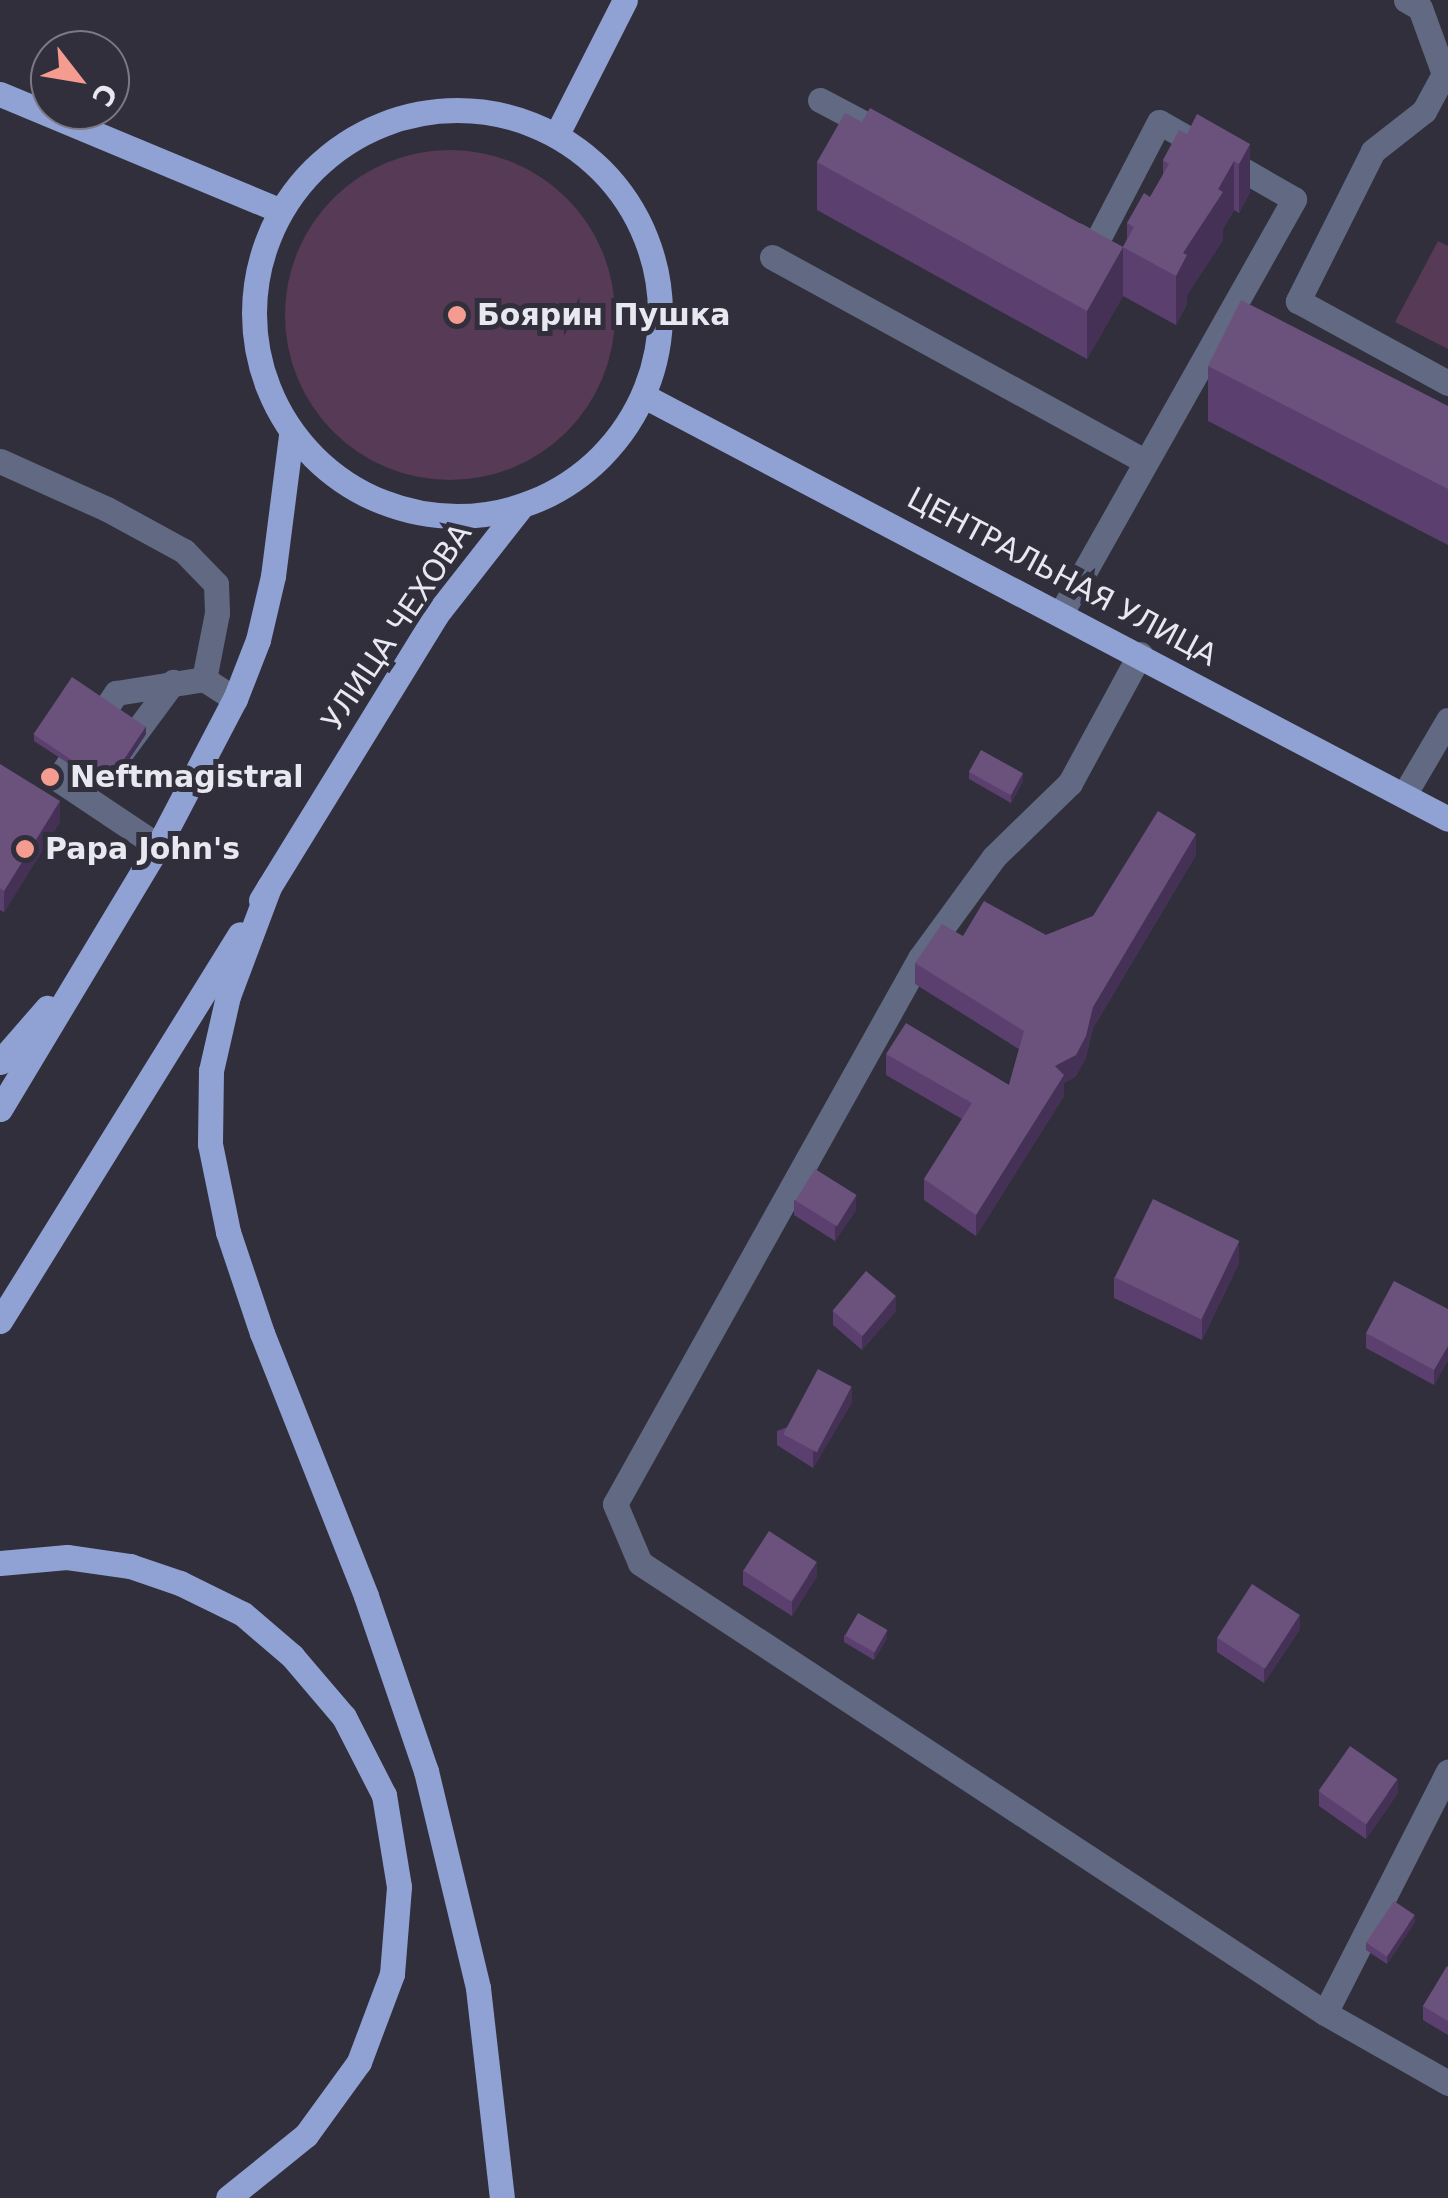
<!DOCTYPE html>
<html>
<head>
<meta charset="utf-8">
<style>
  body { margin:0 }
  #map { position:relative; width:1448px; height:2198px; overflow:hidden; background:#312f3c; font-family:"DejaVu Sans",sans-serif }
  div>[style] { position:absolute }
  .green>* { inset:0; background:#573a55 }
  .round { border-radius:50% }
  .minor>* { height:25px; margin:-12.5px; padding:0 12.5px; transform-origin:12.5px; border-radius:12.5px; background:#616a82 }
  .major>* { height:25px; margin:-12.5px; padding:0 12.5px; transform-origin:12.5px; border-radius:12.5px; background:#90a1d3 }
  .major>.ring { margin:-12.5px; padding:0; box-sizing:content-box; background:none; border:25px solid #90a1d3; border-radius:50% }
  .wall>* { inset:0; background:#5b406f }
  .shaded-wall>* { inset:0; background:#443155 }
  .building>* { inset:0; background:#6a527d; transform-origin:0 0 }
  .dots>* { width:28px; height:28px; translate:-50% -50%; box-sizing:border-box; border:5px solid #312f3c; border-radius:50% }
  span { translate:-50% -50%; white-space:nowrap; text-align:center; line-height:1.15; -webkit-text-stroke:10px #312f3c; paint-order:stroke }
  .poi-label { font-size:30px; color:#e8e8f0; font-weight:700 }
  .left { translate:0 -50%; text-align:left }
  .street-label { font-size:30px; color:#e8e8f0 }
  .north { position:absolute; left:30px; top:30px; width:100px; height:100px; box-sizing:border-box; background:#312f3c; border:2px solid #7a7984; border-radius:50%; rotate:121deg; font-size:28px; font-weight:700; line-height:40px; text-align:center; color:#e8e8f0 }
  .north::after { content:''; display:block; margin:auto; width:35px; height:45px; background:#f59c91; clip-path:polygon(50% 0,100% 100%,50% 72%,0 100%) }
</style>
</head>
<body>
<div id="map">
  <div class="green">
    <div class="round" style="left:285px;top:150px;width:330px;height:330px"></div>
    <div style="clip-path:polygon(1438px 241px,1448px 246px,1448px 349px,1395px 322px)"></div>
  </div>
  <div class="minor">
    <div style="left:1406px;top:0;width:16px;rotate:30deg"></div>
    <div style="left:1420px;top:8px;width:70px;rotate:70deg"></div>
    <div style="left:1444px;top:74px;width:42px;rotate:118.4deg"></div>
    <div style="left:1424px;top:111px;width:65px;rotate:141.9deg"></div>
    <div style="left:1373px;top:151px;width:168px;rotate:116.6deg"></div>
    <div style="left:1298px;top:301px;width:171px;rotate:28.7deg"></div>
    <div style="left:820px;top:100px;width:60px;rotate:27.8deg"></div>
    <div style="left:772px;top:257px;width:425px;rotate:28.7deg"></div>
    <div style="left:0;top:461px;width:117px;rotate:24.2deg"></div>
    <div style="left:107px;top:509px;width:88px;rotate:28.6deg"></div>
    <div style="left:184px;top:551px;width:46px;rotate:45.9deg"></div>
    <div style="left:216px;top:584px;width:29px;rotate:88deg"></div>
    <div style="left:217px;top:613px;width:67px;rotate:101.1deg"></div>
    <div style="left:1061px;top:613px;width:475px;rotate:-60.6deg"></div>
    <div style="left:1294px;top:199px;width:155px;rotate:-150.3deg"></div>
    <div style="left:1159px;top:122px;width:139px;rotate:117.5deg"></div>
    <div style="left:1095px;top:245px;width:21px;rotate:-152deg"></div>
    <div style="left:1140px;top:654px;width:147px;rotate:118.5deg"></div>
    <div style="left:1070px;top:783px;width:106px;rotate:135.8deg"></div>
    <div style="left:994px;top:857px;width:125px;rotate:126.2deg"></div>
    <div style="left:920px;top:958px;width:625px;rotate:119.19deg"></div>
    <div style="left:615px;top:1504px;width:64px;rotate:67deg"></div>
    <div style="left:640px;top:1563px;width:820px;rotate:33.3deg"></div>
    <div style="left:1325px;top:2013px;width:142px;rotate:29.6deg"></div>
    <div style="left:122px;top:751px;width:86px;rotate:-53.5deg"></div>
    <div style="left:1404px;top:795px;width:87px;rotate:-59.6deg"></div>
    <div style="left:158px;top:846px;width:120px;rotate:-146.2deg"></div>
    <div style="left:58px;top:779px;width:104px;rotate:-56deg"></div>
    <div style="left:116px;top:693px;width:89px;rotate:-9deg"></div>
    <div style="left:204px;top:679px;width:37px;rotate:33deg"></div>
    <div style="left:1325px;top:2013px;width:271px;rotate:-63deg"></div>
  </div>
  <div class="major">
    <div style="left:0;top:94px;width:302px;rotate:22.6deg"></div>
    <div class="ring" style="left:254px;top:110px;width:381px;height:381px"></div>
    <div style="left:557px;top:134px;width:150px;rotate:-63.1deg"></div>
    <div style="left:644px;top:396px;width:908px;rotate:27.75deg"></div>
    <div style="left:269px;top:887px;width:116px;rotate:110.6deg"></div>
    <div style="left:228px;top:996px;width:77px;rotate:102.8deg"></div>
    <div style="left:211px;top:1071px;width:73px;rotate:90.8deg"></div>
    <div style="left:210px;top:1144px;width:90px;rotate:78.4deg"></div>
    <div style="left:228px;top:1232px;width:107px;rotate:71.4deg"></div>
    <div style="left:262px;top:1333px;width:283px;rotate:68.4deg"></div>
    <div style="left:366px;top:1596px;width:185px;rotate:71.1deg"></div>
    <div style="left:426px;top:1771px;width:223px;rotate:76.5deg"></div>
    <div style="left:478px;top:1988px;width:211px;rotate:83.5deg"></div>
    <div style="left:261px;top:900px;width:334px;rotate:-58.4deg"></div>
    <div style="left:436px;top:615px;width:136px;rotate:-51.9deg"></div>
    <div style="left:0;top:1062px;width:72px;rotate:-49deg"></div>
    <div style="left:0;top:1109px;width:307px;rotate:-59deg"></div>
    <div style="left:158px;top:846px;width:166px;rotate:-62.4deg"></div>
    <div style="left:235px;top:699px;width:63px;rotate:-68.7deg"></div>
    <div style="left:258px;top:640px;width:66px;rotate:-76.8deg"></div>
    <div style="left:273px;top:576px;width:142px;rotate:-82.7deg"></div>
    <div style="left:0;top:1321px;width:455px;rotate:-58.2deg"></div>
    <div style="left:0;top:1563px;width:67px;rotate:-5.1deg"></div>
    <div style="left:67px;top:1557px;width:64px;rotate:8.1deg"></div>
    <div style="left:130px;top:1566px;width:53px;rotate:18.8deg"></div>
    <div style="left:180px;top:1583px;width:70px;rotate:26.2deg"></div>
    <div style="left:243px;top:1614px;width:65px;rotate:40.6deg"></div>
    <div style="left:292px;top:1656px;width:80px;rotate:49.6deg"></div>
    <div style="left:344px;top:1717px;width:88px;rotate:62.9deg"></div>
    <div style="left:384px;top:1795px;width:93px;rotate:80.7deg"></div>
    <div style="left:399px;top:1887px;width:87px;rotate:94.6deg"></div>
    <div style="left:392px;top:1974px;width:94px;rotate:110.6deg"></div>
    <div style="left:359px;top:2062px;width:90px;rotate:126deg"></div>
    <div style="left:306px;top:2135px;width:100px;rotate:141.1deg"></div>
  </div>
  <div class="wall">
    <div style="clip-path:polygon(862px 122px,1123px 247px,1127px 239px,1127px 223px,1150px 197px,1163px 175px,1163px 160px,1187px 134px,1250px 144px,1250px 192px,1239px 213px,1234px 210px,1223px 229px,1223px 240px,1187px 295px,1187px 304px,1176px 325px,1123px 296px,1087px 359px,817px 210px,817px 162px)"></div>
    <div style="clip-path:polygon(1208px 366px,1448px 406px,1448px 545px,1208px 421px)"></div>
    <div style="clip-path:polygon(34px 734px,146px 734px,109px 790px,34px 741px)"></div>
    <div style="clip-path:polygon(0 764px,60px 822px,4px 912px,0 910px)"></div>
    <div style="clip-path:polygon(969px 772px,1023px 781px,1011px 803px,969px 779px)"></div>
    <div style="clip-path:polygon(1196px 855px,1093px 1028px,1086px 1057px,1076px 1076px,1064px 1083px,1064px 1096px,976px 1236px,924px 1200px,924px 1179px,962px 1119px,886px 1075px,886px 1054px,1009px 1085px,1019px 1049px,915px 984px,915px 963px,963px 936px,1046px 935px,1093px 916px)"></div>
    <div style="clip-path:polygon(794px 1200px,856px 1210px,835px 1241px,794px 1215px)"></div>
    <div style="clip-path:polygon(1239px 1263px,1202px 1340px,1114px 1298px,1114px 1277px)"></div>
    <div style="clip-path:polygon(1448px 1309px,1448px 1360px,1434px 1385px,1366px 1348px,1366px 1333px)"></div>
    <div style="clip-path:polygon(833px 1311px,896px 1311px,862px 1350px,833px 1325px)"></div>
    <div style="clip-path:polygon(852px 1402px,813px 1468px,777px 1445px,777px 1431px)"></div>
    <div style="clip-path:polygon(743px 1570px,817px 1576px,792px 1616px,743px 1585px)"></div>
    <div style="clip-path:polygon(1300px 1629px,1264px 1683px,1217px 1652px,1217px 1638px)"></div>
    <div style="clip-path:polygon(844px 1635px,887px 1638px,874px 1660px,844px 1642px)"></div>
    <div style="clip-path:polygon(1319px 1792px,1398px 1793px,1366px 1839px,1319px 1806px)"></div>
    <div style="clip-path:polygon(1415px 1922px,1387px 1964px,1366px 1950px,1366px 1943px)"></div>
    <div style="clip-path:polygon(1448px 1967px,1448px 2035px,1423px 2020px,1423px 2006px)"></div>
  </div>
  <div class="shaded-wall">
    <div style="clip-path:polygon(1250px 144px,1250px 192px,1239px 213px,1239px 164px)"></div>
    <div style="clip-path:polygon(1234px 161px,1234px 210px,1223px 229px,1223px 240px,1187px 295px,1187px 304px,1176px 325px,1176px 276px,1183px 253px)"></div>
    <div style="clip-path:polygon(1123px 247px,1123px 296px,1087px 359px,1087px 311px)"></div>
    <div style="clip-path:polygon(146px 726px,146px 734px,109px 790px,109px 783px)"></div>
    <div style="clip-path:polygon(1023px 773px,1023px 781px,1011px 803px,1011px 795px)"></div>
    <div style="clip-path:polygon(60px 801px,60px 822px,4px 912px,4px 891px)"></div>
    <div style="clip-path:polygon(1196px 834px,1196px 855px,1093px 1028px,1086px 1057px,1076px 1076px,1064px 1083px,1064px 1096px,976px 1236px,976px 1215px,1055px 1066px)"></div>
    <div style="clip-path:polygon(856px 1195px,856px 1210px,835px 1241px,835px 1227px)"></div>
    <div style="clip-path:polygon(1239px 1241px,1239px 1263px,1202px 1340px,1202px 1319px)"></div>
    <div style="clip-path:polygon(896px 1296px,896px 1311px,862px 1350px,862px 1336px)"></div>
    <div style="clip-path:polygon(1448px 1346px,1448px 1360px,1434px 1385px,1434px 1370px)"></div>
    <div style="clip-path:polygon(852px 1387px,852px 1402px,813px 1468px,813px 1453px)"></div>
    <div style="clip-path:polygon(817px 1562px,817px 1576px,792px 1616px,792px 1602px)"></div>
    <div style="clip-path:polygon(1300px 1615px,1300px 1629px,1264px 1683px,1264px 1669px)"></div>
    <div style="clip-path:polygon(887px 1630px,887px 1638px,874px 1660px,874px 1652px)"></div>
    <div style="clip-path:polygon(1398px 1779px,1398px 1793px,1366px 1839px,1366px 1825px)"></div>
    <div style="clip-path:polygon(1415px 1915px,1415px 1922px,1387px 1964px,1387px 1957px)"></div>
  </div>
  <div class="building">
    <div style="clip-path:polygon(870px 108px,1123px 247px,1134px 227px,1127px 223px,1144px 193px,1150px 197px,1169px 164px,1163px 160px,1179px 130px,1187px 134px,1197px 114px,1250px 144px,1239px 164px,1234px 161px,1218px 189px,1223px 192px,1183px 253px,1187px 255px,1176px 276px,1123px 247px,1087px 311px,817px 162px,845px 113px,862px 122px)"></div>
    <div style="clip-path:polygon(1241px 300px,1448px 406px,1448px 489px,1208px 366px)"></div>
    <div style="left:72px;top:677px;width:89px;height:69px;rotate:34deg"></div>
    <div style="left:981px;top:750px;width:48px;height:25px;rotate:29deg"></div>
    <div style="clip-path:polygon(0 764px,60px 801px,4px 891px,0 888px)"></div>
    <div style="clip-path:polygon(1158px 811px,1196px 834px,1093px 1007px,1086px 1036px,1076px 1055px,1055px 1066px,1064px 1075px,976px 1215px,924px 1179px,972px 1103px,886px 1054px,906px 1023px,1009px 1085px,1024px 1031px,915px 963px,942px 924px,963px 936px,984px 901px,1046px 935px,1093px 916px)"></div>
    <div style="left:815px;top:1169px;width:49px;height:37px;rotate:32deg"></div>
    <div style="left:1153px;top:1199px;width:96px;height:87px;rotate:26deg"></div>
    <div style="left:866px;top:1271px;width:39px;height:52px;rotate:40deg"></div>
    <div style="clip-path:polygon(1394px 1281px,1448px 1309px,1448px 1346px,1434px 1370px,1366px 1333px)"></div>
    <div style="left:818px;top:1369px;width:38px;height:74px;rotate:28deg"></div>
    <div style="left:769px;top:1531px;width:57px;height:47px;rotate:33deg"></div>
    <div style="left:1252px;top:1584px;width:57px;height:64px;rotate:33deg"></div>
    <div style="left:858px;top:1613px;width:34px;height:26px;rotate:30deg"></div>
    <div style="left:1350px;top:1746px;width:58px;height:55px;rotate:35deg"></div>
    <div style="left:1394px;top:1901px;width:25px;height:50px;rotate:34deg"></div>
    <div style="clip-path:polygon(1447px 1966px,1448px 1967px,1448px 2021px,1423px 2006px)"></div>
  </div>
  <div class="dots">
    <div style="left:457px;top:315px;background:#f59c91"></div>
    <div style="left:50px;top:777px;background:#f59c91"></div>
    <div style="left:25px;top:849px;background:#f59c91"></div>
  </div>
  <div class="poi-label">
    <span class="left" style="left:477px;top:315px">Боярин Пушка</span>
    <span class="left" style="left:70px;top:777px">Neftmagistral</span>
    <span class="left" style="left:45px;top:849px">Papa John's</span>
  </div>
  <div class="street-label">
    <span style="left:1062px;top:577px;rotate:28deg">ЦЕНТРАЛЬНАЯ УЛИЦА</span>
    <span style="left:397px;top:627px;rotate:-56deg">УЛИЦА ЧЕХОВА</span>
  </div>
  <div class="north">С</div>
</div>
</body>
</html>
